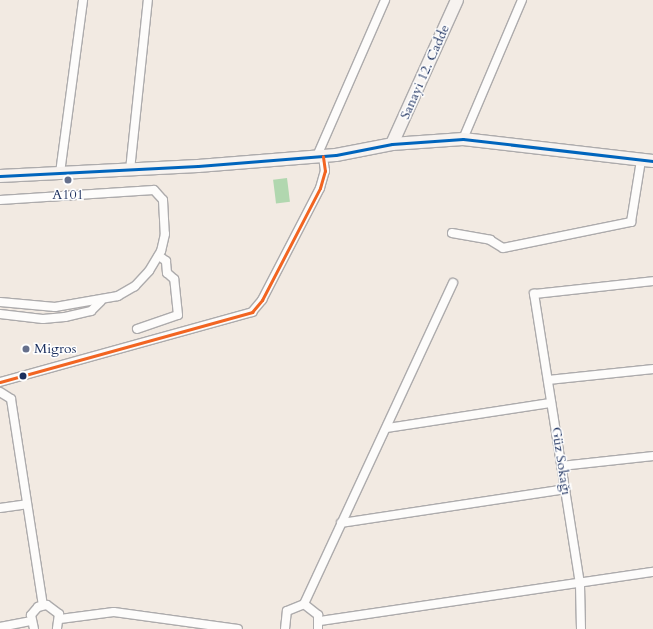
<!DOCTYPE html>
<html>
<head>
<meta charset="utf-8">
<style>
  body { margin:0 }
  #map { position:relative; width:653px; height:629px; overflow:hidden; background:#f2eae2; font-family:Cardo,serif }
  div>[style] { position:absolute }
  .green>* { inset:0; background:#b1d7af; transform-origin:0 0 }
  .roads { filter:drop-shadow(1px 0 #adabac) drop-shadow(-1px 0 #adabac) drop-shadow(0 1px #adabac) drop-shadow(0 -1px #adabac) }
  .street>* { height:8px; margin:-4px; padding:0 4px; transform-origin:4px; border-radius:4px; background:#fdfcfb }
  .secondary>* { height:12px; margin:-6px; padding:0 6px; transform-origin:6px; border-radius:6px; background:#f7f3f0 }
  .bus-1>* { height:3px; margin:-1.5px; padding:0 1.5px; transform-origin:1.5px; border-radius:1.5px; background:#0065bd }
  .bus-2>* { height:3px; margin:-1.5px; padding:0 1.5px; transform-origin:1.5px; border-radius:1.5px; background:#f26522 }
  .dots>* { width:11px; height:11px; translate:-50% -50%; box-sizing:border-box; border:2px solid #fff; border-radius:50% }
  span { translate:-50% -50%; white-space:nowrap; text-align:center; line-height:1.15; -webkit-text-stroke:3px #fff; paint-order:stroke }
  .street-label { font-size:14px; color:#1b2f5e }
  .poi-label { font-size:14px; color:#1b2f5e }
  .left { translate:0 -50%; text-align:left }
</style>
</head>
<body>
<div id="map">
  <div class="green">
    <div style="left:287px;top:178px;width:24px;height:14px;rotate:83deg"></div>
  </div>
  <div class="roads">
    <div class="street">
      <div style="left:463px;top:139px;width:151px;rotate:-67deg"></div>
      <div style="left:317px;top:156px;width:170px;rotate:-66.4deg"></div>
      <div style="left:130px;top:170px;width:171px;rotate:-84deg"></div>
      <div style="left:60px;top:173px;width:175px;rotate:-82.4deg"></div>
      <div style="left:0;top:200px;width:154px;rotate:-3.7deg"></div>
      <div style="left:154px;top:190px;width:13px;rotate:48deg"></div>
      <div style="left:163px;top:200px;width:34px;rotate:87deg"></div>
      <div style="left:165px;top:234px;width:17px;rotate:103deg"></div>
      <div style="left:161px;top:251px;width:23px;rotate:121deg"></div>
      <div style="left:149px;top:271px;width:21px;rotate:133deg"></div>
      <div style="left:135px;top:286px;width:20px;rotate:150deg"></div>
      <div style="left:118px;top:296px;width:64px;rotate:170.1deg"></div>
      <div style="left:55px;top:307px;width:55px;rotate:-174.8deg"></div>
      <div style="left:452px;top:233px;width:39px;rotate:10deg"></div>
      <div style="left:490px;top:240px;width:15px;rotate:32deg"></div>
      <div style="left:503px;top:248px;width:131px;rotate:-11.5deg"></div>
      <div style="left:631px;top:222px;width:63px;rotate:-80.8deg"></div>
      <div style="left:0;top:314px;width:43px;rotate:6.6deg"></div>
      <div style="left:43px;top:319px;width:22px;rotate:-5deg"></div>
      <div style="left:65px;top:317px;width:27px;rotate:-13deg"></div>
      <div style="left:91px;top:311px;width:14px;rotate:-45deg"></div>
      <div style="left:137px;top:329px;width:43px;rotate:-18.9deg"></div>
      <div style="left:178px;top:315px;width:36px;rotate:-96deg"></div>
      <div style="left:174px;top:279px;width:9px;rotate:-139deg"></div>
      <div style="left:167px;top:273px;width:12px;rotate:-95deg"></div>
      <div style="left:166px;top:261px;width:9px;rotate:-144deg"></div>
      <div style="left:548px;top:380px;width:106px;rotate:-6deg"></div>
      <div style="left:0;top:382px;width:262px;rotate:-15.5deg"></div>
      <div style="left:252px;top:312px;width:16px;rotate:-50deg"></div>
      <div style="left:262px;top:300px;width:126px;rotate:-62.6deg"></div>
      <div style="left:320px;top:188px;width:18px;rotate:-74deg"></div>
      <div style="left:325px;top:171px;width:15px;rotate:-98deg"></div>
      <div style="left:0;top:392px;width:13px;rotate:32deg"></div>
      <div style="left:11px;top:399px;width:208px;rotate:81.2deg"></div>
      <div style="left:387px;top:428px;width:166px;rotate:-8.7deg"></div>
      <div style="left:561px;top:466px;width:93px;rotate:-6.2deg"></div>
      <div style="left:0;top:508px;width:27px;rotate:-8deg"></div>
      <div style="left:341px;top:523px;width:227px;rotate:-8.6deg"></div>
      <div style="left:304px;top:604px;width:354px;rotate:-65.1deg"></div>
      <div style="left:60px;top:619px;width:54px;rotate:-7.4deg"></div>
      <div style="left:114px;top:612px;width:125px;rotate:7.8deg"></div>
      <div style="left:320px;top:621px;width:337px;rotate:-8.4deg"></div>
      <div style="left:0;top:627px;width:32px;rotate:-11deg"></div>
      <div style="left:34px;top:629px;width:14px;rotate:-102deg"></div>
      <div style="left:31px;top:615px;width:11px;rotate:-49deg"></div>
      <div style="left:38px;top:607px;width:9px;rotate:-13deg"></div>
      <div style="left:47px;top:605px;width:15px;rotate:37deg"></div>
      <div style="left:59px;top:614px;width:15px;rotate:98deg"></div>
      <div style="left:285px;top:629px;width:18px;rotate:-84deg"></div>
      <div style="left:287px;top:611px;width:18px;rotate:-22deg"></div>
      <div style="left:304px;top:604px;width:18px;rotate:38deg"></div>
      <div style="left:318px;top:615px;width:14px;rotate:90deg"></div>
      <div style="left:581px;top:629px;width:45px;rotate:-91.3deg"></div>
      <div style="left:580px;top:584px;width:294px;rotate:-99deg"></div>
      <div style="left:534px;top:294px;width:120px;rotate:-6.2deg"></div>
    </div>
    <div class="secondary">
      <div style="left:392px;top:144px;width:158px;rotate:-65.7deg"></div>
      <div style="left:0;top:176px;width:198px;rotate:-2.9deg"></div>
      <div style="left:198px;top:166px;width:138px;rotate:-4.6deg"></div>
      <div style="left:336px;top:155px;width:57px;rotate:-11.1deg"></div>
      <div style="left:392px;top:144px;width:71px;rotate:-4deg"></div>
      <div style="left:463px;top:139px;width:191px;rotate:6.6deg"></div>
    </div>
  </div>
  <div class="bus-1">
    <div style="left:0;top:176px;width:198px;rotate:-2.9deg"></div>
    <div style="left:198px;top:166px;width:138px;rotate:-4.6deg"></div>
    <div style="left:336px;top:155px;width:57px;rotate:-11.1deg"></div>
    <div style="left:392px;top:144px;width:71px;rotate:-4deg"></div>
    <div style="left:463px;top:139px;width:191px;rotate:6.6deg"></div>
  </div>
  <div class="bus-2">
    <div style="left:0;top:382px;width:262px;rotate:-15.5deg"></div>
    <div style="left:252px;top:312px;width:16px;rotate:-50deg"></div>
    <div style="left:262px;top:300px;width:126px;rotate:-62.6deg"></div>
    <div style="left:320px;top:188px;width:18px;rotate:-74deg"></div>
    <div style="left:325px;top:171px;width:15px;rotate:-98deg"></div>
  </div>
  <div class="dots">
    <div style="left:68px;top:180px;background:#66708c"></div>
    <div style="left:26px;top:349px;background:#66708c"></div>
    <div style="left:23px;top:376px;background:#1b2f5e"></div>
  </div>
  <div class="street-label">
    <span style="left:425px;top:72px;rotate:-66deg">Sanayi 12. Cadde</span>
    <span style="left:561px;top:461px;rotate:81deg">Güz Sokağı</span>
  </div>
  <div class="poi-label">
    <span style="left:68px;top:195px">A101</span>
    <span class="left" style="left:34px;top:349px">Migros</span>
  </div>
</div>
</body>
</html>
